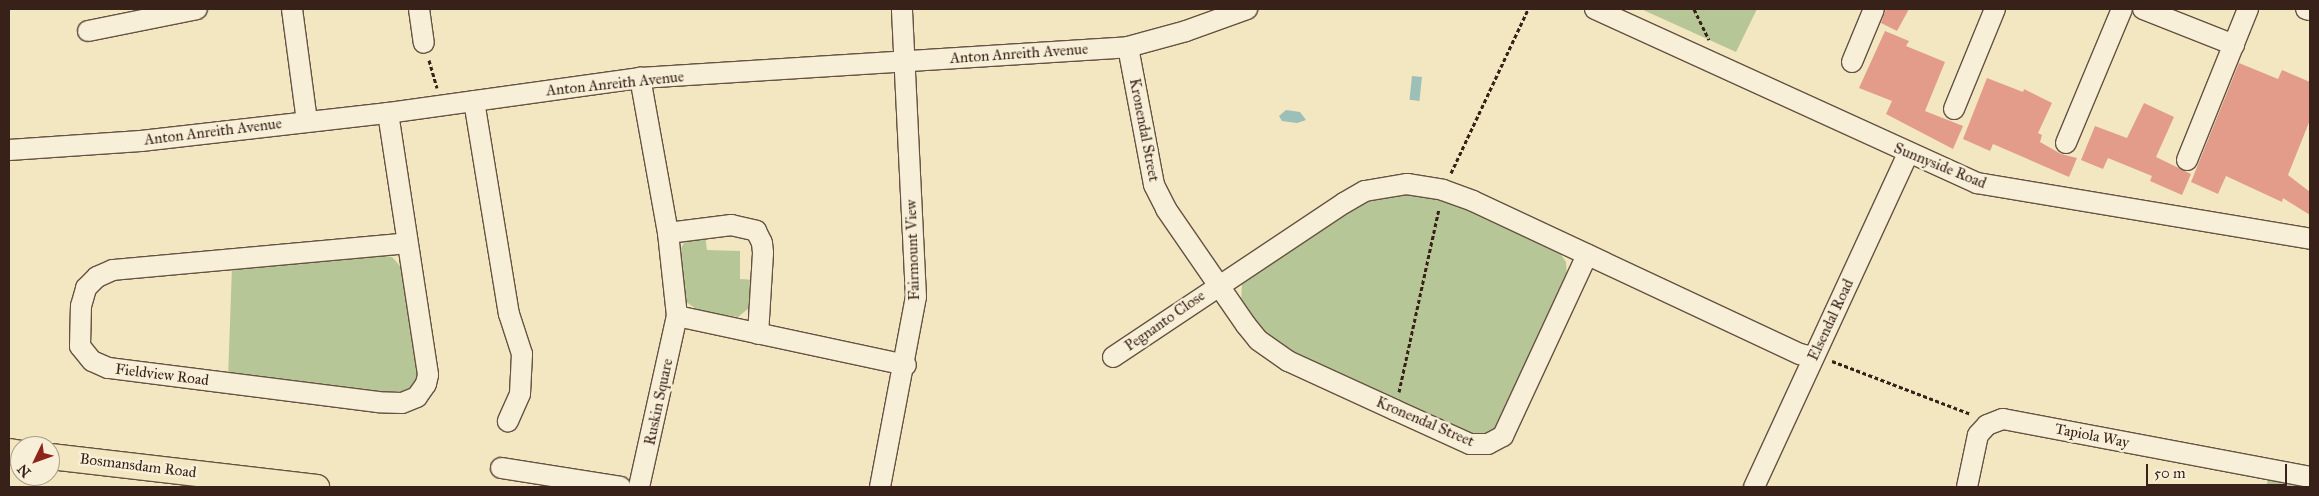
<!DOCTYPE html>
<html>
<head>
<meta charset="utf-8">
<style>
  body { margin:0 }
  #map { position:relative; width:2319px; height:496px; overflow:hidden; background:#f2e7c1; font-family:"IM FELL Great Primer",serif }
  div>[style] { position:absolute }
  .green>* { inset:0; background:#b7c696 }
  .water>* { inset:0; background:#9cbfb7; transform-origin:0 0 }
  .building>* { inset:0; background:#e39c89 }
  .path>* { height:3px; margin-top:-1.5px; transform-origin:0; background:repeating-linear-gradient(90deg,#382119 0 4px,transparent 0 6.5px) }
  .roads { filter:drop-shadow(1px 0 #665243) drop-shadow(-1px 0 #665243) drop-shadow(0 1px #665243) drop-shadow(0 -1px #665243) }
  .minor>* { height:20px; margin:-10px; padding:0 10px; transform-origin:10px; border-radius:10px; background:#f7efd7 }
  .major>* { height:25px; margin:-12.5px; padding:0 12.5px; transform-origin:12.5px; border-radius:12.5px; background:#f2e7c1 }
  span { translate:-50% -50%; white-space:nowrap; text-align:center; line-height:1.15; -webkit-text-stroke:5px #f7efd7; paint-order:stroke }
  .street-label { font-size:15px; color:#382119 }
  .frame { position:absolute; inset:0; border:10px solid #382119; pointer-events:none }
  .north { position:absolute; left:10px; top:436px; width:50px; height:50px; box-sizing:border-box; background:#f7efd7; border:1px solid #ab9d8b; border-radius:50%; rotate:228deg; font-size:14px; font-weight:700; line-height:20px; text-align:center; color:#382119 }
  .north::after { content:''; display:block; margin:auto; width:18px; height:22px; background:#8f2418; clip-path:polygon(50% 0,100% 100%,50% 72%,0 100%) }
  .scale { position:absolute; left:2146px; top:464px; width:141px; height:22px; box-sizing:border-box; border:2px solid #382119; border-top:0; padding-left:6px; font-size:15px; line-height:18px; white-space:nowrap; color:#382119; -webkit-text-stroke:4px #f7efd7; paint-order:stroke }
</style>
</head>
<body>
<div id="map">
  <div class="green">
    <div style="clip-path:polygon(1641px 9px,1757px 9px,1736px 52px)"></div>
    <div style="clip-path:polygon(1404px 193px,1452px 203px,1559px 252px,1566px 262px,1567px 276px,1499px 426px,1492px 433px,1473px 436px,1273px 343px,1253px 324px,1241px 304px,1242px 282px,1358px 204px)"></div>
    <div style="clip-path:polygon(705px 235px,707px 250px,740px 251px,740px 279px,755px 280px,749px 308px,738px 317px,699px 311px,685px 301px,679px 252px,685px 241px)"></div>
    <div style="clip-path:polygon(383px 255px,392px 257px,401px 267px,419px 370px,416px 384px,405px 391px,364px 394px,228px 378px,232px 267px)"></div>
    <div style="clip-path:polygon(2268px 479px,2310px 487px,2266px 487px)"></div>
  </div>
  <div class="water">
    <div style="left:1412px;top:76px;width:10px;height:24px;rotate:6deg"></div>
    <div style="clip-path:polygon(1286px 110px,1300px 112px,1306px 120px,1297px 123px,1282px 121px,1279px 116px)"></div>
  </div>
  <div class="building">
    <div style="clip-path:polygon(1886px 9px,1909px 9px,1897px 31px,1881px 23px)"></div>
    <div style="clip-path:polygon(1885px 31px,1909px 41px,1906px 46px,1945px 62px,1925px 111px,1963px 126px,1953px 149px,1886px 114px,1892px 101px,1859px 88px)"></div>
    <div style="clip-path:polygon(2239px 63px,2278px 79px,2282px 70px,2310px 82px,2310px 120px,2288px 175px,2310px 192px,2310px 215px,2283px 198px,2282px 202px,2226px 176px,2218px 194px,2191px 182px)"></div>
    <div style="clip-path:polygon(1987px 78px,2023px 92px,2024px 89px,2052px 103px,2038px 133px,2042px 135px,2040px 142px,2061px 154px,2077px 158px,2069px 177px,1993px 144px,1990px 151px,1963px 139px)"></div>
    <div style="clip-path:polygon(2144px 103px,2174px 117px,2156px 157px,2191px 174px,2182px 195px,2150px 181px,2152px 176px,2108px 158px,2103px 169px,2081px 160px,2095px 126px,2127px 138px)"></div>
  </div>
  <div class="path">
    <div style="left:1694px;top:9px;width:34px;rotate:64deg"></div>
    <div style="left:429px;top:60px;width:29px;rotate:74deg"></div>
    <div style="left:1451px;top:173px;width:181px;rotate:-64.8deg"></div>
    <div style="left:1832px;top:361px;width:149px;rotate:20.9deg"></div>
    <div style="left:1399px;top:392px;width:188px;rotate:-77.7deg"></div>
  </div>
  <div class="roads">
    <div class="minor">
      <div style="left:292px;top:9px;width:113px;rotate:82.4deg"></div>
      <div style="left:419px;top:9px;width:34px;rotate:82deg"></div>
      <div style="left:1595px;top:9px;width:420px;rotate:24.5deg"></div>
      <div style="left:1977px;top:183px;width:338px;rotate:9.5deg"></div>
      <div style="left:2143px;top:9px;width:98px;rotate:21.6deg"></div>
      <div style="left:2306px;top:9px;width:4px;rotate:14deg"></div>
      <div style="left:88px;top:31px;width:111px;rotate:-11.4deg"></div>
      <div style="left:1128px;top:47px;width:140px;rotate:79.3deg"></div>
      <div style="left:1154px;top:185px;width:27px;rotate:63deg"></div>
      <div style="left:1166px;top:209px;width:141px;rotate:55.4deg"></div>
      <div style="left:1246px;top:325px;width:19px;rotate:51deg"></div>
      <div style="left:1258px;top:340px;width:37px;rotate:35deg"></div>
      <div style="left:1288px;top:361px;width:118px;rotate:24.6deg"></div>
      <div style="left:1395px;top:410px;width:82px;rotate:24.4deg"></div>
      <div style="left:1470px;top:444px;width:18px"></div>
      <div style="left:1488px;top:444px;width:17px;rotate:-28deg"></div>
      <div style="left:1503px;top:436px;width:200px;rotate:-65.1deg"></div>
      <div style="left:1852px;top:62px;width:57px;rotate:-67.5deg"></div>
      <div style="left:474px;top:101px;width:216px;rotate:80.7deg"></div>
      <div style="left:509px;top:314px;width:42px;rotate:72deg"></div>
      <div style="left:522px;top:354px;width:40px;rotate:92.9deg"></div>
      <div style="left:520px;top:394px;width:30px;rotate:114deg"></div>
      <div style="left:1954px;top:109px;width:108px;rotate:-67.7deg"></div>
      <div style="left:388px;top:113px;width:265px;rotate:81.3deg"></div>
      <div style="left:428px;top:375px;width:9px;rotate:103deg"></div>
      <div style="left:426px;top:384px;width:16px;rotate:125deg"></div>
      <div style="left:417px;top:397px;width:16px;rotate:158deg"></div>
      <div style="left:402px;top:403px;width:24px;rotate:-178deg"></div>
      <div style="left:378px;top:402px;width:272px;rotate:-172.8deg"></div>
      <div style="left:108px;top:368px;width:17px;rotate:-156deg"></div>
      <div style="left:92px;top:361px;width:19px;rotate:-129deg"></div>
      <div style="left:80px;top:346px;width:40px;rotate:-88.6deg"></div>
      <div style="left:81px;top:306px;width:19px;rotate:-74deg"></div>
      <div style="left:86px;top:288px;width:16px;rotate:-45deg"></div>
      <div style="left:97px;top:277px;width:17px;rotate:-24deg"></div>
      <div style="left:113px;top:270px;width:295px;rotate:-5.2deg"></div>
      <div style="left:2066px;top:143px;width:145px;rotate:-67.3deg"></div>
      <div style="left:9px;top:150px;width:132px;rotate:-3.9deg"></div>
      <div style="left:141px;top:141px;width:249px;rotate:-6.5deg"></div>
      <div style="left:388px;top:113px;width:254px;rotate:-7.9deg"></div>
      <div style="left:640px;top:78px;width:489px;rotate:-3.6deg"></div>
      <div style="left:1128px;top:47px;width:60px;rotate:-15.4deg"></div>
      <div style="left:1186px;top:31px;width:65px;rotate:-19.8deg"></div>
      <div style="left:2187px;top:160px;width:163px;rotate:-68deg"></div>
      <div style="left:668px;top:233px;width:64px;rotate:-7.2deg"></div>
      <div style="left:731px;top:225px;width:26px;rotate:13deg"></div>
      <div style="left:756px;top:231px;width:13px;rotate:63deg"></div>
      <div style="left:762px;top:243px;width:10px;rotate:84deg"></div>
      <div style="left:763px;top:253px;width:81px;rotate:93.5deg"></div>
      <div style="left:677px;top:316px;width:234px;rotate:12.1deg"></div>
      <div style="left:1113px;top:357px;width:278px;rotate:-33.7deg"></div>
      <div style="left:1344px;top:203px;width:24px;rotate:-30deg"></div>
      <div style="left:1365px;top:191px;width:43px;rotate:-9.5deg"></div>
      <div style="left:1407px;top:184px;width:36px;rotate:9deg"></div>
      <div style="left:1443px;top:190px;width:32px;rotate:20deg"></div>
      <div style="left:1473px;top:201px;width:361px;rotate:25.1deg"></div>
      <div style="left:1800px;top:354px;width:14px;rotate:12deg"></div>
      <div style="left:501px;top:468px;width:121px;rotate:9deg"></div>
      <div style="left:639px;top:487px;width:175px;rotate:-77.5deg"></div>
      <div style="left:677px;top:316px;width:83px;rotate:-96.2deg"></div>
      <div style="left:668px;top:233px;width:158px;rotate:-100.2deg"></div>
      <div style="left:880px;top:487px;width:193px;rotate:-79.3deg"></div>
      <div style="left:916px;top:297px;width:288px;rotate:-92.8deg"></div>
      <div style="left:1754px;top:487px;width:367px;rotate:-65.2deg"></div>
      <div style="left:1967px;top:487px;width:53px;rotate:-78.1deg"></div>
      <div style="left:1978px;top:435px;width:13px;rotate:-48deg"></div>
      <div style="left:1987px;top:425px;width:17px;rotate:-21deg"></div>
      <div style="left:2003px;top:419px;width:312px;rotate:10.7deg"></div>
    </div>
    <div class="major">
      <div style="left:9px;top:451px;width:11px;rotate:10deg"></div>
      <div style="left:50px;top:456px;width:268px;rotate:6.6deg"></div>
    </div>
  </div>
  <div class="street-label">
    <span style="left:1019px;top:54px;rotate:-4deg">Anton Anreith Avenue</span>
    <span style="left:615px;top:84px;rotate:-6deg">Anton Anreith Avenue</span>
    <span style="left:1144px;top:130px;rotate:79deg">Kronendal Street</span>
    <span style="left:213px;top:132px;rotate:-7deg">Anton Anreith Avenue</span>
    <span style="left:1940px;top:166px;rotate:22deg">Sunnyside Road</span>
    <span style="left:913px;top:250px;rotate:-92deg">Fairmount View</span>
    <span style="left:1831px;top:320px;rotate:-65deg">Elsendal Road</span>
    <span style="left:1165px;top:321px;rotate:-35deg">Pegnanto Close</span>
    <span style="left:162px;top:375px;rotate:7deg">Fieldview Road</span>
    <span style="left:659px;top:402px;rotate:-78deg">Ruskin Square</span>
    <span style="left:1425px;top:422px;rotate:23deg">Kronendal Street</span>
    <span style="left:2092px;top:436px;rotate:11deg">Tapiola Way</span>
    <span style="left:138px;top:466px;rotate:7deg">Bosmansdam Road</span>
  </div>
  <div class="frame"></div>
  <div class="north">N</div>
  <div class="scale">50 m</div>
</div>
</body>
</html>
